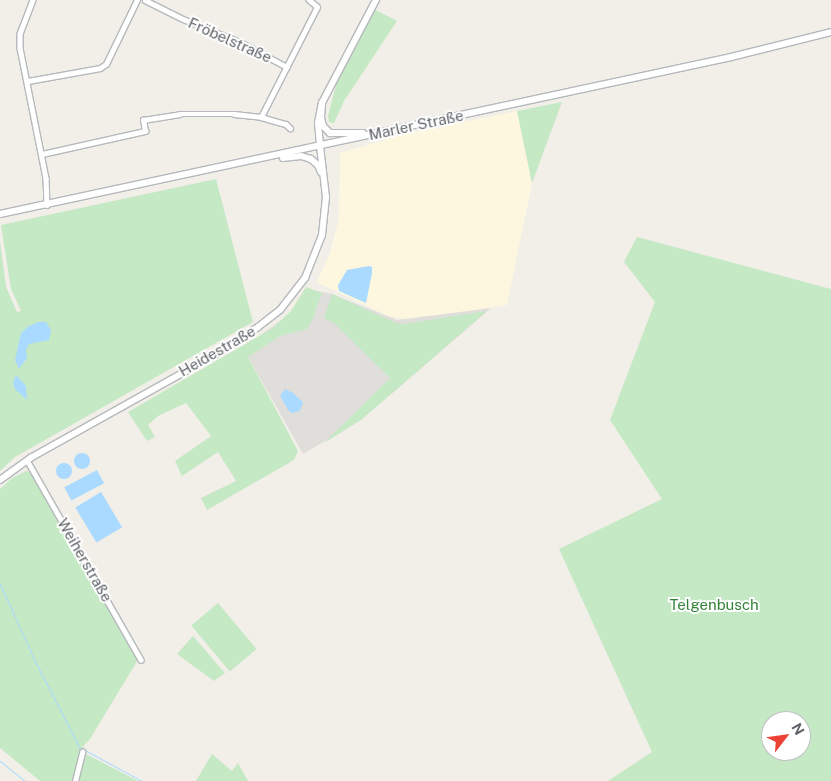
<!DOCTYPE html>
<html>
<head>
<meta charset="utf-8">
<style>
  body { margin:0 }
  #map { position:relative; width:831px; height:781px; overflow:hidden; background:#f1efe8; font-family:"Public Sans",sans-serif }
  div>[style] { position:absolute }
  .commercial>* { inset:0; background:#fef7e0 }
  .industrial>* { inset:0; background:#e0deda }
  .green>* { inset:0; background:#c5e8c5; transform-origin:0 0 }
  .water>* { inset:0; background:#aadaff; transform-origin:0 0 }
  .round { border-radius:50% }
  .stream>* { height:1px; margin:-0.5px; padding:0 0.5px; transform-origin:0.5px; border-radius:0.5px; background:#aadaff }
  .roads { filter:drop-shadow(1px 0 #b5b8bc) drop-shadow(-1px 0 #b5b8bc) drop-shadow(0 1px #b5b8bc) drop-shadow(0 -1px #b5b8bc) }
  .minor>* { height:4.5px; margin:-2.25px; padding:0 2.25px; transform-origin:2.25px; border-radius:2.25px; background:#fff }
  .tertiary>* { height:5.5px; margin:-2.75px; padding:0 2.75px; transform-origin:2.75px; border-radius:2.75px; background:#fff }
  .secondary>* { height:6px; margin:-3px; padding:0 3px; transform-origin:3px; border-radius:3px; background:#fff }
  span { translate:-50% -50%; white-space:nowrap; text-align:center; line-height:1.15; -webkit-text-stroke:4px #fff; paint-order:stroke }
  .street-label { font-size:15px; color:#5f6368 }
  .park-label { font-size:15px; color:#348238 }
  .north { position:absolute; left:761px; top:711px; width:50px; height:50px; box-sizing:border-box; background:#fff; border:1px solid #bfc1c3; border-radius:50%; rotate:60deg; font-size:14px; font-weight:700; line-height:20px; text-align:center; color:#5f6368 }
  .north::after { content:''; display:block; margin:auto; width:18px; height:22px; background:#ea4335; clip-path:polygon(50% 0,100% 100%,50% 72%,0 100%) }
</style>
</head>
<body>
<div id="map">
  <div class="commercial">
    <div style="clip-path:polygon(517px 111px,532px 183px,507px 305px,411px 320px,388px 316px,317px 282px,330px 253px,339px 218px,340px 153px,412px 132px)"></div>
  </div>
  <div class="industrial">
    <div style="clip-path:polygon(308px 289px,332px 294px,397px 320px,491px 308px,395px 391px,349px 427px,303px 454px,243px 348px,292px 312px)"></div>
  </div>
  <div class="green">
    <div style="clip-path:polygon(372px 8px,397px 21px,344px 101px,334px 123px,329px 122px,328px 116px,340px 70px)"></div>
    <div style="clip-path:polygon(562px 102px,532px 183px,517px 111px)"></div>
    <div style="clip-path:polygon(216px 179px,253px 322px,15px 457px,0 471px,0 241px,6px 287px,17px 312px,21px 311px,11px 289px,1px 225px)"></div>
    <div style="clip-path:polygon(evenodd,637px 237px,831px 289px,831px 781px,608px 781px,652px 752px,559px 549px,662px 499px,610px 420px,655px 302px,624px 262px,637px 237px,771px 721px,801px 721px,801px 751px,771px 751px,771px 721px)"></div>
    <div style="clip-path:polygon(306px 287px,322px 293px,312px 321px,307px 329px,280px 336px,248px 357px,298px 451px,294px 460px,207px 510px,201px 498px,236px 481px,218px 452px,182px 476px,175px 461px,211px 436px,186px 403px,158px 416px,148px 425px,155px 437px,147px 441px,128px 412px,273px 328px,291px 311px)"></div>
    <div style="clip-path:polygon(332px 294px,396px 323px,404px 324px,487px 311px,361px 420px,324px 443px,390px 378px,335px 324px,324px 318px)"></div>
    <div style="clip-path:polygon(26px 471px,32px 472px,139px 658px,90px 739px,84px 745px,82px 752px,138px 781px,40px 781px,0 748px,0 489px,12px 478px)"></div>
    <div style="left:218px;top:603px;width:60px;height:35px;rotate:50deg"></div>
    <div style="clip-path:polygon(193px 636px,225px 673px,214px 681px,177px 654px)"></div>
    <div style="clip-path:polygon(212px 754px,232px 771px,238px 763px,248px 781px,196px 781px)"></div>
  </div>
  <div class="water">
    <div style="clip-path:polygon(369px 266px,372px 267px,372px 273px,366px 303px,339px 291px,338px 285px,347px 270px)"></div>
    <div style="clip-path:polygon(39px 322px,46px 322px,51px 330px,49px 340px,29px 344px,26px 350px,27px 358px,19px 369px,15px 360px,21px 333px,29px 326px)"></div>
    <div style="clip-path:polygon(16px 375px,26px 386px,27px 400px,15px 389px,13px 383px)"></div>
    <div style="clip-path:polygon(285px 389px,293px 393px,303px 402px,300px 411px,291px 413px,288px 410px,280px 396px)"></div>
    <div class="round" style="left:74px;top:453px;width:16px;height:16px"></div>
    <div class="round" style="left:56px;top:463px;width:16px;height:16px"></div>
    <div style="left:97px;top:470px;width:15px;height:37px;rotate:62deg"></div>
    <div style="left:101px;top:492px;width:41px;height:30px;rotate:59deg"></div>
  </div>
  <div class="stream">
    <div style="left:0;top:584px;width:85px;rotate:65.6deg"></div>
    <div style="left:35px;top:661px;width:97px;rotate:62.9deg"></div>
    <div style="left:79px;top:747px;width:72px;rotate:28.4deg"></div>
    <div style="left:0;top:761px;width:32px;rotate:39deg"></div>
  </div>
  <div class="roads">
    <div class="minor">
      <div style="left:33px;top:0;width:36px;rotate:111deg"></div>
      <div style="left:20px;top:34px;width:14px;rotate:90deg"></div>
      <div style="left:20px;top:48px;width:133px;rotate:78.7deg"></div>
      <div style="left:46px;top:178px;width:27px;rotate:88deg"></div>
      <div style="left:145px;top:0;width:42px;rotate:26.6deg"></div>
      <div style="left:183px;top:19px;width:61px;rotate:22deg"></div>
      <div style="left:240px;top:42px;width:53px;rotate:28deg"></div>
      <div style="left:28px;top:81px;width:73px;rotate:-10.2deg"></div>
      <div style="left:100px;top:68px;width:7px;rotate:-34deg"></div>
      <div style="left:106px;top:64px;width:71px;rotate:-64.2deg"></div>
      <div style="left:261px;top:117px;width:123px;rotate:-63deg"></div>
      <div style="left:317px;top:7px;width:11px;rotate:-139deg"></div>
      <div style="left:42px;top:154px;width:106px;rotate:-12.6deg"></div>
      <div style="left:145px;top:131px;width:11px;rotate:-100deg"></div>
      <div style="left:143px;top:120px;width:37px;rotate:-9deg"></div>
      <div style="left:180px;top:114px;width:54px"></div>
      <div style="left:234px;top:114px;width:27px;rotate:6deg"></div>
      <div style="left:261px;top:117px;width:26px;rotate:16deg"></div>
      <div style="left:286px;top:124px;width:6px;rotate:45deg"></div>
      <div style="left:27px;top:460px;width:230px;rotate:60.3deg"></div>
      <div style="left:75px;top:781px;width:30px;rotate:-76deg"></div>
    </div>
    <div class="tertiary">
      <div style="left:320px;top:146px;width:23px;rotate:-95deg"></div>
      <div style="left:318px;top:123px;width:20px;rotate:-79deg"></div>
      <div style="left:322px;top:103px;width:116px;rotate:-62.3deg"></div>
    </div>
    <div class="secondary">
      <div style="left:322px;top:103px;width:15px;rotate:94deg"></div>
      <div style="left:321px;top:118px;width:8px;rotate:76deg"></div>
      <div style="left:323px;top:126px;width:10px;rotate:45deg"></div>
      <div style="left:330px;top:133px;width:33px"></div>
      <div style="left:283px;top:158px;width:18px;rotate:-6deg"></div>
      <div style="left:301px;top:156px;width:10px;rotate:17deg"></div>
      <div style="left:311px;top:159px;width:9px;rotate:41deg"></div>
      <div style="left:318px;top:165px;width:8px;rotate:67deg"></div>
      <div style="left:0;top:214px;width:748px;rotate:-12.12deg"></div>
      <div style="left:731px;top:57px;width:103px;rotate:-14deg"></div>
      <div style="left:0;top:480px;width:39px;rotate:-36deg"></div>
      <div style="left:32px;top:457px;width:207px;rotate:-29.2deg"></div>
      <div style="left:213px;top:356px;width:54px;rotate:-32.8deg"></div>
      <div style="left:258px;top:327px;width:28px;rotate:-38deg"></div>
      <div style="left:280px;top:310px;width:41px;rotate:-52deg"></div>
      <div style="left:305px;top:278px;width:46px;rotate:-68.4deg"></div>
      <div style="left:322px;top:235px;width:38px;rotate:-84deg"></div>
      <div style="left:326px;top:197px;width:51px;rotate:-96.7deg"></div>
    </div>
  </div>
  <div class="street-label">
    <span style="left:230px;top:40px;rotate:24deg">Fröbelstraße</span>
    <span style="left:416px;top:125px;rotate:-12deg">Marler Straße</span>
    <span style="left:217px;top:351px;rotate:-30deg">Heidestraße</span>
    <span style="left:85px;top:560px;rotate:60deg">Weiherstraße</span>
  </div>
  <div class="park-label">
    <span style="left:714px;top:605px">Telgenbusch</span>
  </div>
  <div class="north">N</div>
</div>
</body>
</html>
